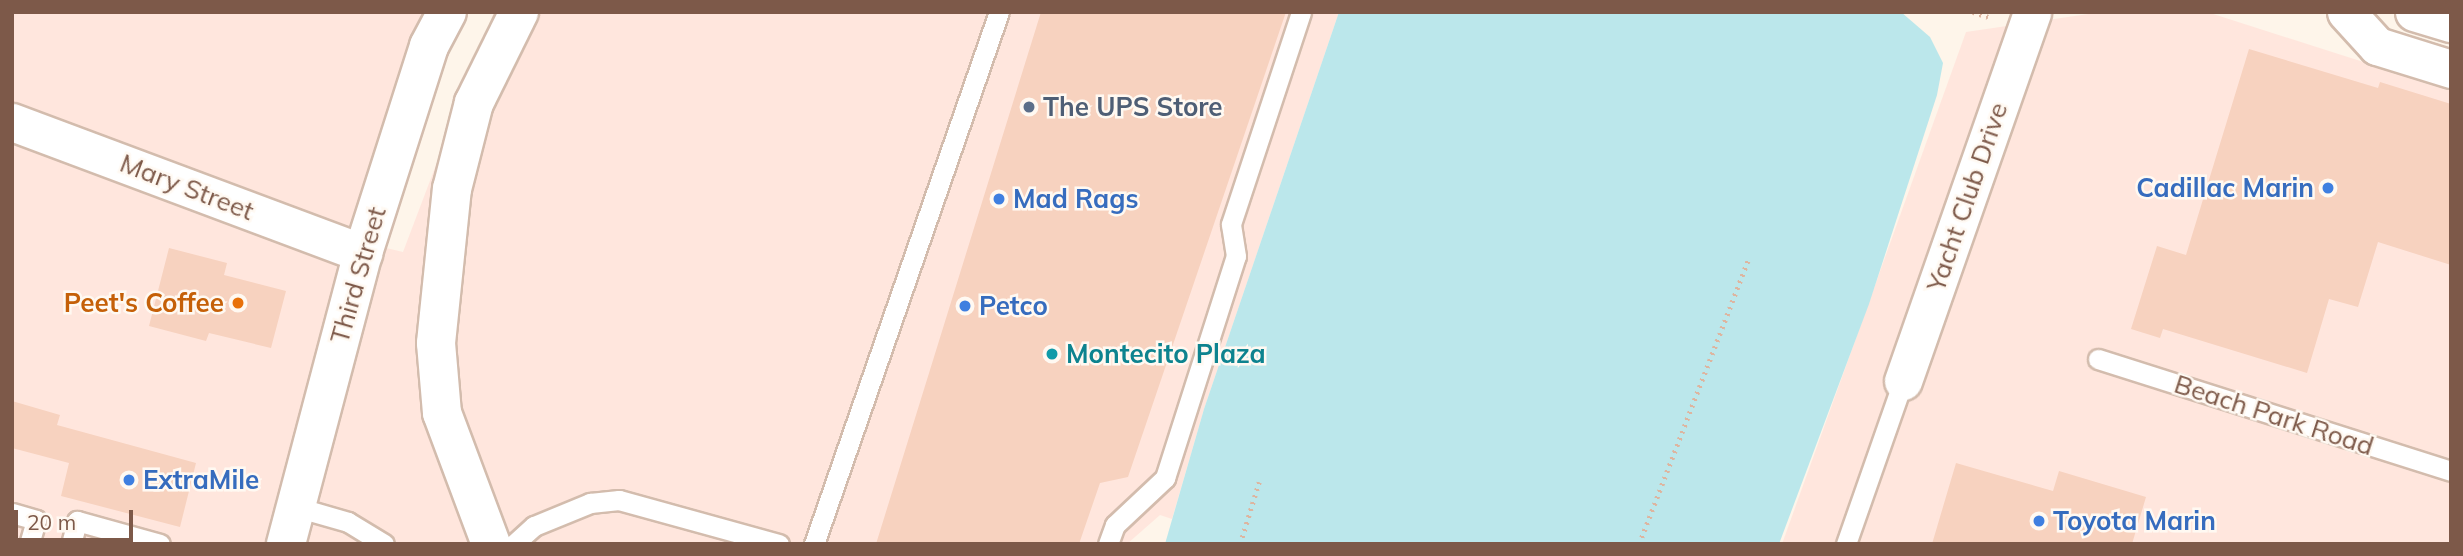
<!DOCTYPE html>
<html>
<head>
<meta charset="utf-8">
<style>
  body { margin:0 }
  #map { position:relative; width:2463px; height:556px; overflow:hidden; background:#fef5ea; font-family:Mulish,sans-serif }
  div>[style] { position:absolute }
  .commercial>* { inset:0; background:#ffe6dd }
  .water>* { inset:0; background:#bbe7eb }
  .building>* { inset:0; background:#f7d2bf }
  .path>* { height:4.5px; margin-top:-2.25px; transform-origin:0; background:repeating-linear-gradient(90deg,#ddb5a0 0 2px,transparent 0 7px) }
  .roads { filter:drop-shadow(2px 0 #d3bcad) drop-shadow(-2px 0 #d3bcad) drop-shadow(0 2px #d3bcad) drop-shadow(0 -2px #d3bcad) }
  .lane>* { height:19px; margin:-9.5px; padding:0 9.5px; transform-origin:9.5px; border-radius:9.5px; background:#fff }
  .street>* { height:37px; margin:-18.5px; padding:0 18.5px; transform-origin:18.5px; border-radius:18.5px; background:#fff }
  .secondary>* { height:38px; margin:-19px; padding:0 19px; transform-origin:19px; border-radius:19px; background:#fff }
  .dots>* { width:19px; height:19px; translate:-50% -50%; box-sizing:border-box; border:4px solid #fff9f2; border-radius:50% }
  span { translate:-50% -50%; white-space:nowrap; text-align:center; line-height:1.15; -webkit-text-stroke:5px #fff9f2; paint-order:stroke }
  .service-label { font-size:26px; color:#4e5e75; font-weight:700 }
  .left { translate:0 -50%; text-align:left }
  .street-label { font-size:26px; color:#7d5949 }
  .shop-label { font-size:26px; color:#366cbe; font-weight:700 }
  .right { translate:-100% -50%; text-align:right }
  .food-label { font-size:26px; color:#c56008; font-weight:700 }
  .culture-label { font-size:26px; color:#0d838f; font-weight:700 }
  .frame { position:absolute; inset:0; border:14px solid #7d5949; pointer-events:none }
  .scale { position:absolute; left:14px; top:510px; width:119px; height:32px; box-sizing:border-box; border:4px solid #7d5949; border-top:0; padding-left:9px; font-size:21px; line-height:24px; white-space:nowrap; color:#7d5949; -webkit-text-stroke:5px #fff9f2; paint-order:stroke }
</style>
</head>
<body>
<div id="map">
  <div class="commercial">
    <div style="clip-path:polygon(12px 12px,452px 12px,344px 238px,403px 252px,494px 12px,1339px 12px,1204px 409px,1172px 519px,1160px 515px,1127px 544px,12px 544px)"></div>
    <div style="clip-path:polygon(2102px 12px,2207px 12px,2451px 90px,2451px 544px,1782px 544px,1966px 32px)"></div>
  </div>
  <div class="water">
    <div style="clip-path:polygon(1339px 12px,1901px 12px,1930px 37px,1943px 63px,1937px 95px,1869px 304px,1779px 544px,1165px 544px,1204px 409px)"></div>
  </div>
  <div class="building">
    <div style="clip-path:polygon(1041px 12px,1286px 12px,1128px 477px,1100px 483px,1079px 544px,876px 544px)"></div>
    <div style="clip-path:polygon(2249px 49px,2378px 88px,2380px 82px,2451px 104px,2451px 265px,2378px 242px,2358px 307px,2329px 299px,2307px 373px,2163px 329px,2160px 338px,2131px 329px,2157px 246px,2186px 255px)"></div>
    <div style="clip-path:polygon(169px 248px,227px 263px,224px 275px,286px 291px,271px 348px,209px 333px,206px 341px,149px 326px)"></div>
    <div style="clip-path:polygon(12px 401px,60px 415px,57px 425px,196px 463px,180px 527px,61px 496px,69px 463px,12px 448px)"></div>
    <div style="clip-path:polygon(1956px 463px,2053px 491px,2059px 471px,2146px 497px,2132px 544px,1932px 544px)"></div>
  </div>
  <div class="path">
    <div style="left:1973px;top:12px;width:16px;rotate:18deg"></div>
    <div style="left:1240px;top:544px;width:65px;rotate:-73deg"></div>
    <div style="left:1639px;top:544px;width:307px;rotate:-69deg"></div>
  </div>
  <div class="roads">
    <div class="lane">
      <div style="left:2098px;top:359px;width:370px;rotate:17.6deg"></div>
      <div style="left:296px;top:507px;width:54px;rotate:16.1deg"></div>
      <div style="left:348px;top:522px;width:42px;rotate:31.4deg"></div>
      <div style="left:12px;top:513px;width:25px;rotate:16deg"></div>
      <div style="left:36px;top:520px;width:25px;rotate:106deg"></div>
      <div style="left:71px;top:544px;width:24px;rotate:-75deg"></div>
      <div style="left:77px;top:521px;width:86px;rotate:15.5deg"></div>
      <div style="left:514px;top:544px;width:27px;rotate:-42deg"></div>
      <div style="left:534px;top:526px;width:61px;rotate:-22.3deg"></div>
      <div style="left:590px;top:503px;width:29px;rotate:-6deg"></div>
      <div style="left:619px;top:500px;width:166px;rotate:15.4deg"></div>
      <div style="left:814px;top:544px;width:563px;rotate:-70.83deg"></div>
      <div style="left:1108px;top:544px;width:20px;rotate:-70deg"></div>
      <div style="left:1115px;top:525px;width:69px;rotate:-43.2deg"></div>
      <div style="left:1165px;top:478px;width:233px;rotate:-72.3deg"></div>
      <div style="left:1236px;top:256px;width:32px;rotate:-99deg"></div>
      <div style="left:1231px;top:224px;width:223px;rotate:-71.7deg"></div>
      <div style="left:1846px;top:544px;width:173px;rotate:-70.7deg"></div>
    </div>
    <div class="street">
      <div style="left:2346px;top:12px;width:46px;rotate:47.6deg"></div>
      <div style="left:2377px;top:46px;width:77px;rotate:17.3deg"></div>
      <div style="left:2414px;top:12px;width:39px;rotate:17deg"></div>
      <div style="left:12px;top:122px;width:375px;rotate:20.5deg"></div>
      <div style="left:1903px;top:381px;width:391px;rotate:-70.7deg"></div>
    </div>
    <div class="secondary">
      <div style="left:286px;top:544px;width:301px;rotate:-75.2deg"></div>
      <div style="left:363px;top:253px;width:217px;rotate:-72.3deg"></div>
      <div style="left:429px;top:46px;width:38px;rotate:-62deg"></div>
      <div style="left:491px;top:544px;width:140px;rotate:-110.5deg"></div>
      <div style="left:442px;top:413px;width:70px;rotate:-94.9deg"></div>
      <div style="left:436px;top:343px;width:155px;rotate:-84.1deg"></div>
      <div style="left:452px;top:189px;width:89px;rotate:-75.7deg"></div>
      <div style="left:474px;top:103px;width:102px;rotate:-63.7deg"></div>
    </div>
  </div>
  <div class="dots">
    <div style="left:1029px;top:107px;background:#5c6f8a"></div>
    <div style="left:2328px;top:188px;background:#3f7fe0"></div>
    <div style="left:999px;top:199px;background:#3f7fe0"></div>
    <div style="left:238px;top:303px;background:#e8710a"></div>
    <div style="left:965px;top:306px;background:#3f7fe0"></div>
    <div style="left:1052px;top:354px;background:#0f9aa8"></div>
    <div style="left:129px;top:480px;background:#3f7fe0"></div>
    <div style="left:2039px;top:521px;background:#3f7fe0"></div>
  </div>
  <div class="service-label">
    <span class="left" style="left:1043px;top:107px">The UPS Store</span>
  </div>
  <div class="street-label">
    <span style="left:187px;top:187px;rotate:21deg">Mary Street</span>
    <span style="left:1967px;top:197px;rotate:-71deg">Yacht Club Drive</span>
    <span style="left:358px;top:275px;rotate:-74deg">Third Street</span>
    <span style="left:2274px;top:415px;rotate:18deg">Beach Park Road</span>
  </div>
  <div class="shop-label">
    <span class="right" style="left:2314px;top:188px">Cadillac Marin</span>
    <span class="left" style="left:1013px;top:199px">Mad Rags</span>
    <span class="left" style="left:979px;top:306px">Petco</span>
    <span class="left" style="left:143px;top:480px">ExtraMile</span>
    <span class="left" style="left:2053px;top:521px">Toyota Marin</span>
  </div>
  <div class="food-label">
    <span class="right" style="left:224px;top:303px">Peet's Coffee</span>
  </div>
  <div class="culture-label">
    <span class="left" style="left:1066px;top:354px">Montecito Plaza</span>
  </div>
  <div class="frame"></div>
  <div class="scale">20 m</div>
</div>
</body>
</html>
